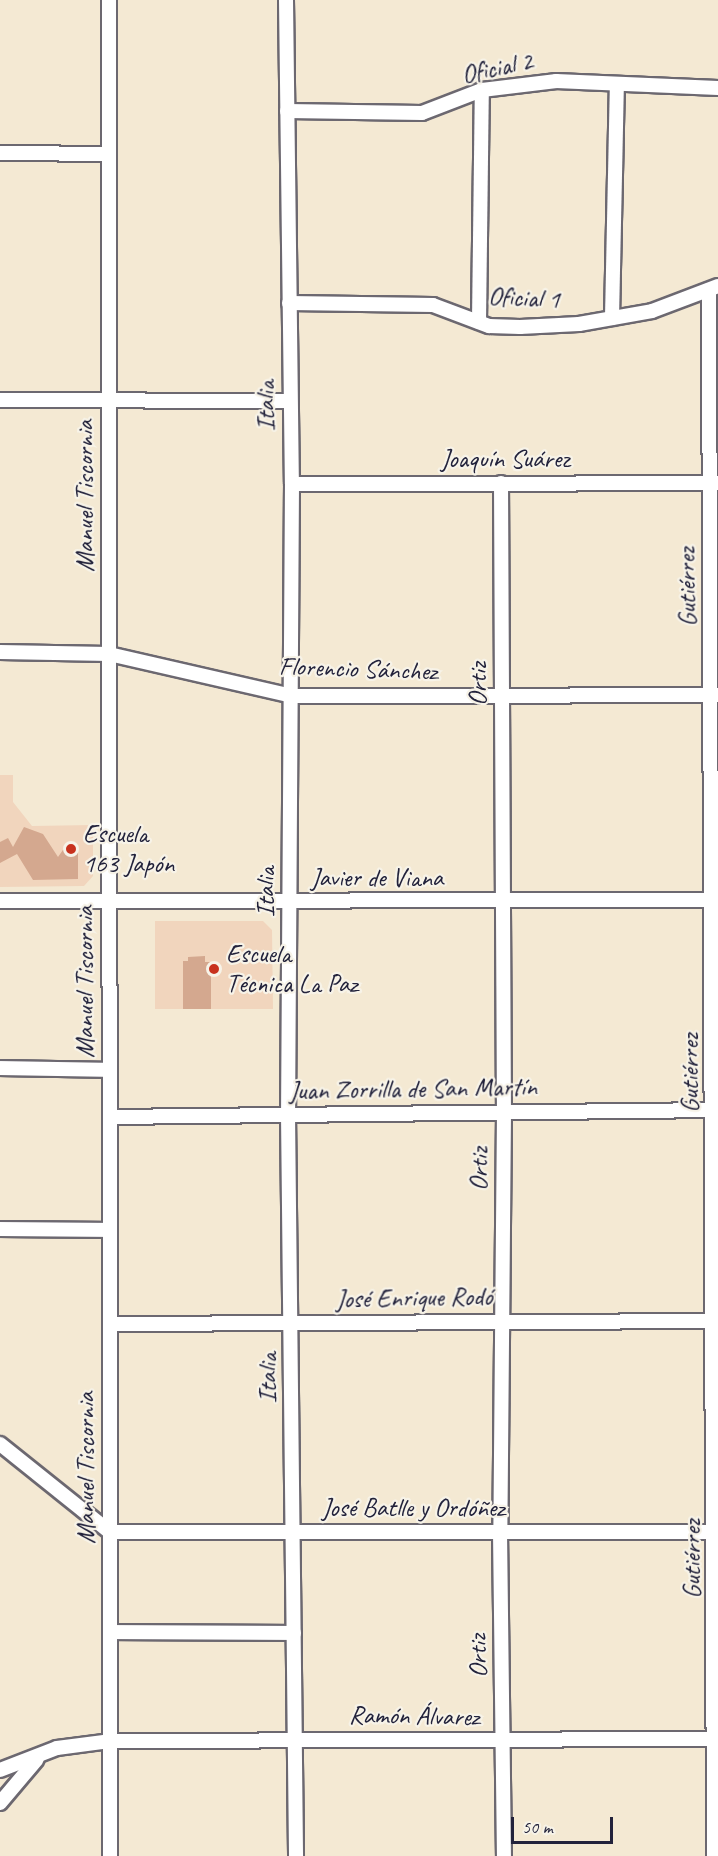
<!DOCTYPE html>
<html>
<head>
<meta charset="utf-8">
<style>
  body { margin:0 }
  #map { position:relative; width:718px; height:1856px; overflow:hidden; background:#f4e9d3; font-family:Caveat,sans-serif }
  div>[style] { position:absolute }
  .built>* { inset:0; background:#f1d5bd }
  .building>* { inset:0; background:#d4a88f }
  .roads { filter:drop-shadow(2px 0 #6c6870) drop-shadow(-2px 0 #6c6870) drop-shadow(0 2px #6c6870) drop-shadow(0 -2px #6c6870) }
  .minor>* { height:14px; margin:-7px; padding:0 7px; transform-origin:7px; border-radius:7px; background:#fff }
  .dots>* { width:16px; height:16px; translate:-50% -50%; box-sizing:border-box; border:3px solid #f7f3e8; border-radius:50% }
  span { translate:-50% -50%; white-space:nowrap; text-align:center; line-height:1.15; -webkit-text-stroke:4.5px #f7f3e8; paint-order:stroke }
  .street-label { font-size:26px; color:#22223b }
  .poi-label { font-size:26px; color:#22223b }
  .left { translate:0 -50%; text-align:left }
  .scale { position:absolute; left:511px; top:1817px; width:102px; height:27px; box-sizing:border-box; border:3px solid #22223b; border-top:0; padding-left:8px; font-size:18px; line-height:21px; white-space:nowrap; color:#22223b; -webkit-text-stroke:4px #f7f3e8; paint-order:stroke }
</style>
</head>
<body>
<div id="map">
  <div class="built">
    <div style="clip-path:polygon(0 775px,13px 775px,13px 802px,32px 826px,93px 825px,93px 876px,84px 886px,0 887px)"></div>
    <div style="clip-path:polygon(155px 921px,263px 921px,272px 930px,273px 1009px,155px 1009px)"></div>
  </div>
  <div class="building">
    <div style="clip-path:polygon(24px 827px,43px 834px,58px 857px,65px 847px,73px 847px,78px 853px,78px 879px,33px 880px,17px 854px,0 863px,0 842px,8px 838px,13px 847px)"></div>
    <div style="clip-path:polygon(205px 956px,205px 962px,211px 962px,211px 1009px,183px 1009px,183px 961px,188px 961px,188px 957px)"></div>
  </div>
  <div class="roads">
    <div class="minor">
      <div style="left:109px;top:0;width:1856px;rotate:89.97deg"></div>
      <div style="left:286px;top:0;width:484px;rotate:89.3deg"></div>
      <div style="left:292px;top:484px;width:630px;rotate:90.36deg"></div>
      <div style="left:288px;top:1114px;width:742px;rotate:89.38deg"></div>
      <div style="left:287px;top:111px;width:135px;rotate:0.8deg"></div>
      <div style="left:422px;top:113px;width:64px;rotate:-21deg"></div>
      <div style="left:482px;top:90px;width:75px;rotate:-6.9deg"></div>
      <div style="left:556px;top:81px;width:162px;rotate:2.5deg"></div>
      <div style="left:0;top:153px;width:109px;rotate:0.5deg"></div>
      <div style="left:709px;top:290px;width:1566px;rotate:89.82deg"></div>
      <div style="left:289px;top:303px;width:144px;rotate:0.8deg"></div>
      <div style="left:433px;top:305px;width:60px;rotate:20.6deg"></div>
      <div style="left:489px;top:326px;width:31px;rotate:2deg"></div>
      <div style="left:520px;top:327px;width:59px;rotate:-2.9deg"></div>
      <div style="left:579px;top:324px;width:74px;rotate:-10.1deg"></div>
      <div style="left:652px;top:311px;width:71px;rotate:-20.7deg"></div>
      <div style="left:612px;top:318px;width:234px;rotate:-88.8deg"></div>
      <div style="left:479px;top:322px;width:232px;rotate:-89.3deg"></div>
      <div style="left:0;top:400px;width:289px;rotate:0.2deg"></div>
      <div style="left:501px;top:483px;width:629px;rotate:89.73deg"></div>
      <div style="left:504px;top:1112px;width:420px;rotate:90.5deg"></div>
      <div style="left:500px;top:1532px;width:324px;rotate:89.3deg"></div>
      <div style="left:292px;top:484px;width:426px;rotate:-0.1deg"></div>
      <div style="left:0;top:652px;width:109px;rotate:1.1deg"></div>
      <div style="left:109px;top:654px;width:188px;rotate:12.9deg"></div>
      <div style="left:292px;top:696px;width:426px;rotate:-0.1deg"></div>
      <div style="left:0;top:901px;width:718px;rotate:-0.08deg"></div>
      <div style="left:0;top:1068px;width:110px;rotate:1deg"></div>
      <div style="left:110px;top:1117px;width:608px;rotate:-0.66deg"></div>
      <div style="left:0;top:1229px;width:110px;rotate:0.5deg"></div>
      <div style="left:110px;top:1324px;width:608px;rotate:-0.28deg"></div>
      <div style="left:0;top:1444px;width:141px;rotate:38.7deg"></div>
      <div style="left:110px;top:1532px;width:605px"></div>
      <div style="left:110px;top:1632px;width:184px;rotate:0.3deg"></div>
      <div style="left:0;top:1770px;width:61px;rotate:-21.1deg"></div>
      <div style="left:57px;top:1748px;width:53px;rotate:-7.5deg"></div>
      <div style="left:110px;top:1741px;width:608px;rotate:-0.19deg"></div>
      <div style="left:0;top:1803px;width:57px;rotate:-49.9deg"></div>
    </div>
  </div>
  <div class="dots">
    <div style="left:71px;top:849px;background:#c8321e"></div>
    <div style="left:214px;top:969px;background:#c8321e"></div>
  </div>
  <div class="street-label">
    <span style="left:497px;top:68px;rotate:-12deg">Oficial 2</span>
    <span style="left:524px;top:298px;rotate:3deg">Oficial 1</span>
    <span style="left:266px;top:406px;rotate:-91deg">Italia</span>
    <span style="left:505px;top:459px">Joaquín Suárez</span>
    <span style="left:85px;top:496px;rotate:-90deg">Manuel Tiscornia</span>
    <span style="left:687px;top:587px;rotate:-91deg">Gutiérrez</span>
    <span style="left:358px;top:669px;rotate:2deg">Florencio Sánchez</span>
    <span style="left:478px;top:684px;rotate:-90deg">Ortiz</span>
    <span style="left:377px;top:878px">Javier de Viana</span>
    <span style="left:266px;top:892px;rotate:-90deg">Italia</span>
    <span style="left:85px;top:982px;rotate:-90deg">Manuel Tiscornia</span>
    <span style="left:690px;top:1073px;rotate:-90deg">Gutiérrez</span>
    <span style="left:413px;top:1089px;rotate:-1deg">Juan Zorrilla de San Martín</span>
    <span style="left:479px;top:1169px;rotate:-89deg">Ortiz</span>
    <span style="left:414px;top:1298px;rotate:-1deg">José Enrique Rodó</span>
    <span style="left:268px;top:1378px;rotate:-90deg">Italia</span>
    <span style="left:86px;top:1468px;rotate:-90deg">Manuel Tiscornia</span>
    <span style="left:413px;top:1508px">José Batlle y Ordóñez</span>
    <span style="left:692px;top:1559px;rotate:-90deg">Gutiérrez</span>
    <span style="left:478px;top:1656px;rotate:-91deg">Ortiz</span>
    <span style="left:414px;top:1716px;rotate:1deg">Ramón Álvarez</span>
  </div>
  <div class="poi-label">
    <span class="left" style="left:83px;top:849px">Escuela<br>163 Japón</span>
    <span class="left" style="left:226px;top:969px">Escuela<br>Técnica La Paz</span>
  </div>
  <div class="scale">50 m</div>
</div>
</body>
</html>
